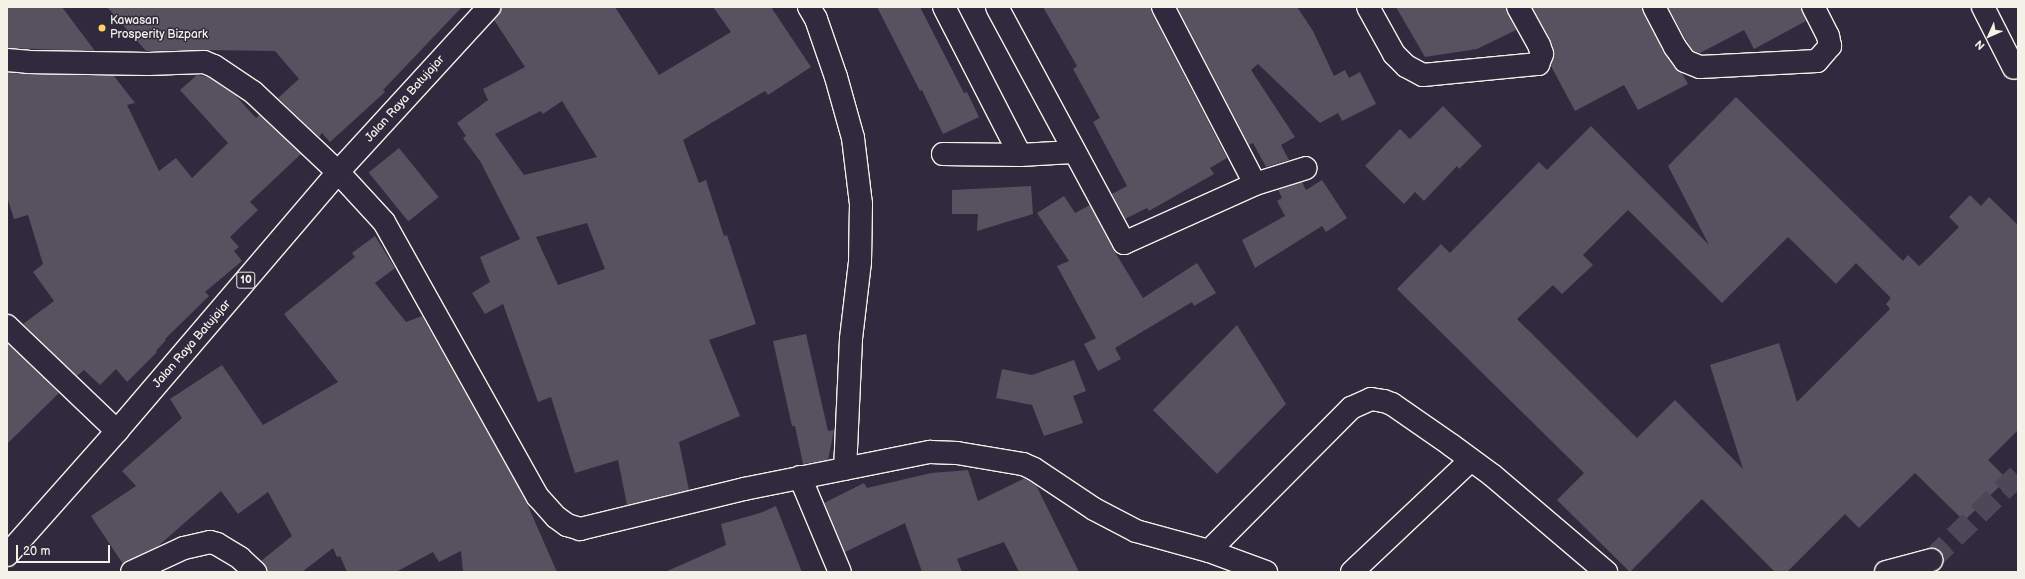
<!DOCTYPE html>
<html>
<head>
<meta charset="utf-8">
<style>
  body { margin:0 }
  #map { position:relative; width:2025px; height:579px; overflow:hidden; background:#2f2a3d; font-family:"Balsamiq Sans",sans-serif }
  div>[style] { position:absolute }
  .building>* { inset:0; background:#56525f; transform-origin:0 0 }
  .minor-tunnel>* { height:22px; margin-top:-11px; transform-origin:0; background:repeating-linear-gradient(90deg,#4d4857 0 22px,transparent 0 33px) }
  .roads { filter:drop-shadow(1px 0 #f4f1e8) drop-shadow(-1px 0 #f4f1e8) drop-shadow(0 1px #f4f1e8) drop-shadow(0 -1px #f4f1e8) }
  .minor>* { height:22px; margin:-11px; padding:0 11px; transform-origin:11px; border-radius:11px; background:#2f2a3d }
  .highway>* { height:22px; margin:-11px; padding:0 11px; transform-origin:11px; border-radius:11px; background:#2f2a3d }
  .dots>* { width:11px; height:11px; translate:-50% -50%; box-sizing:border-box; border:2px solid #2f2a3d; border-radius:50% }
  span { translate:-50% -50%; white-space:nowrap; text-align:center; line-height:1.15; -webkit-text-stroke:3px #2f2a3d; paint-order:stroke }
  .shield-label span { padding:1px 3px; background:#2f2a3d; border:1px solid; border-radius:3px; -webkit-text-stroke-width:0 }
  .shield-label { font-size:11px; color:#f4f1e8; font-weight:700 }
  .poi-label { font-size:12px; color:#f4f1e8 }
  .left { translate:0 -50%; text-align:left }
  .street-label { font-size:12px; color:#f4f1e8 }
  .frame { position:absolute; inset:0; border:8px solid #f4f1e8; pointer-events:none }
  .north { position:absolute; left:1969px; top:16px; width:40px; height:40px; -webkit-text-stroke:3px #2f2a3d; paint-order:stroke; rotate:225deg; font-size:11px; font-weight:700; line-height:16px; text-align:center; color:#f4f1e8 }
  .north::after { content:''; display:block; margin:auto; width:14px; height:18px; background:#f4f1e8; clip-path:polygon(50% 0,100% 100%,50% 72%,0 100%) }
  .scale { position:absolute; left:16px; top:545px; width:94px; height:18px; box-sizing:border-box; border:2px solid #f4f1e8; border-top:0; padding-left:5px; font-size:12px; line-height:14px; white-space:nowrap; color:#f4f1e8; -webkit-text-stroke:3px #2f2a3d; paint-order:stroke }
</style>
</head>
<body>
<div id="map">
  <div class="building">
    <div style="clip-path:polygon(7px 7px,62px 7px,95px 51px,7px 48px)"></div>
    <div style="clip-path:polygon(107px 7px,462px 7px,383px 90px,385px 92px,330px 142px,322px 133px,319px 137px,278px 98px,299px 79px,275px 51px,204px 50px,146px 51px)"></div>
    <div style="clip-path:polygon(evenodd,501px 7px,615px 7px,659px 75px,731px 32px,713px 7px,771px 7px,811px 67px,768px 95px,765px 91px,683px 140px,699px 183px,706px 180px,724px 236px,727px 235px,756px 324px,709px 340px,740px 416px,679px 442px,689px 490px,627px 505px,618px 460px,575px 473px,551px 397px,538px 402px,503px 304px,485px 314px,472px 293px,490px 282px,480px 257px,520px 239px,480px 161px,463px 138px,466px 136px,457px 123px,488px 100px,483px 89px,525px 67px,494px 20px,498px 15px,501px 7px,562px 101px,597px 157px,524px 175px,495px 134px,541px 111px,543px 114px,562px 101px,501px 7px,587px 223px,605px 269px,558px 285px,536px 237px,587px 223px)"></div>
    <div style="clip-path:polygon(877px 7px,920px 7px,964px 93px,967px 92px,979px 117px,943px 134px,922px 90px,920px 91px)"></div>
    <div style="clip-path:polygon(1043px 7px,1151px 7px,1152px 13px,1227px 158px,1210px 168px,1214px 174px,1149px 211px,1147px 208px,1125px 219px,1112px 194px,1127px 186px,1093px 122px,1100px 118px,1073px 69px,1077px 66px)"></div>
    <div style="clip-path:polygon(1177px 7px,1297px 7px,1313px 31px,1334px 76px,1345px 70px,1349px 78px,1360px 72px,1376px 104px,1342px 121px,1338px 113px,1320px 123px,1258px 64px,1251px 70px,1295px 137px,1281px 145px,1289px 160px,1266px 167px,1253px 143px,1249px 145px)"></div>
    <div style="clip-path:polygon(1396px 7px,1506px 7px,1516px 30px,1477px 49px,1425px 57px)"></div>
    <div style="clip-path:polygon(1532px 7px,1642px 7px,1664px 53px,1675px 68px,1682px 73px,1688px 84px,1638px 110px,1624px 85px,1575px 111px,1551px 66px,1554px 50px,1550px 39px)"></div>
    <div style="clip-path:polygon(1668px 7px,1801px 7px,1806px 21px,1754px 49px,1744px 30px,1700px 53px,1693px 51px,1686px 40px)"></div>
    <div style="clip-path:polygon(7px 73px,114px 76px,135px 103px,127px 105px,159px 171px,176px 158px,192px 178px,228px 143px,180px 90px,197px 75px,208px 77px,235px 95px,256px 118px,259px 115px,301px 154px,250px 202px,258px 210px,230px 237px,239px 247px,234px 251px,242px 261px,205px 292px,209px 296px,165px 339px,166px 340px,156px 351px,157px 352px,127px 382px,116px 369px,100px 385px,84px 370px,77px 376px,23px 324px,54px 301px,33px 272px,43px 264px,28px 215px,14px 219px,7px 197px)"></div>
    <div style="clip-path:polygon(evenodd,1736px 97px,1903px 261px,1908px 255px,1919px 266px,1924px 262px,1959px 227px,1949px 217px,1970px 195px,1981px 206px,1989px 197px,2018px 225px,2018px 430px,1988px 460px,2007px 479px,1964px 521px,1915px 473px,1859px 528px,1845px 514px,1787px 572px,1775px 572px,1702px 499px,1630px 572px,1557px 500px,1584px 473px,1397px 289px,1441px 244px,1450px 253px,1539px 162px,1547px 170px,1591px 126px,1709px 245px,1668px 166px,1736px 97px,1628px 210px,1722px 303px,1788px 237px,1836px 284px,1856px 263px,1891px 298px,1886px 304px,1890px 309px,1797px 402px,1779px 343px,1710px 365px,1743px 469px,1675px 400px,1637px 438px,1517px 319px,1553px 285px,1562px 294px,1593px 265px,1583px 255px,1628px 210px)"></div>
    <div style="clip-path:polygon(1443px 106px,1482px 146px,1459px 169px,1457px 166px,1424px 201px,1415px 192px,1404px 204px,1365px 166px,1400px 129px,1410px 139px)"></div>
    <div style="left:399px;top:148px;width:63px;height:39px;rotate:51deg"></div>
    <div style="clip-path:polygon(1322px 180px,1347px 218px,1326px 232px,1322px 226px,1255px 268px,1242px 240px,1285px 216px,1277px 201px,1282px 198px,1278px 190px,1302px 182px,1306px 190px)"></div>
    <div style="clip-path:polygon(1031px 186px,1033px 214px,977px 231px,978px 214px,952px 214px,952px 190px)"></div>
    <div style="clip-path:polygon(1064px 196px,1075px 213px,1090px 205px,1113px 249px,1143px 298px,1197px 263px,1216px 293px,1194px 306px,1192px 302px,1115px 348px,1121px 359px,1098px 371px,1084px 344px,1096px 338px,1057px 266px,1069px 261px,1037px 213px)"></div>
    <div style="clip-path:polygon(375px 236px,395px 268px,375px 283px,406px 322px,422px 316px,525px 499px,557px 572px,463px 572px,461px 551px,439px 562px,433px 552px,396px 572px,347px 572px,340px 556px,337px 557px,333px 548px,302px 572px,267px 572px,267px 568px,261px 561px,292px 536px,268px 492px,238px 514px,221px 491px,157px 547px,123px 564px,91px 516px,136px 486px,122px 471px,182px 418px,170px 399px,222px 365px,263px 425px,338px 382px,284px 314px,355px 257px,352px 253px)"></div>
    <div style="clip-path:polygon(1237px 325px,1286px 404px,1217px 474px,1153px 410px)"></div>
    <div style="clip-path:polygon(806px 334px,828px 431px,834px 430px,828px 460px,803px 464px,795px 426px,792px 426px,773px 341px)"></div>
    <div style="clip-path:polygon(7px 343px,59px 393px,7px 444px)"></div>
    <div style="clip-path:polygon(1074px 360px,1086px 391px,1073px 396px,1083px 423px,1044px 436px,1032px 405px,996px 398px,1002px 369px,1032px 375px)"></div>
    <div style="clip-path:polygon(968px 470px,978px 501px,1025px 478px,1036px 485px,1079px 572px,1019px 572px,1004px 542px,957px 559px,962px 572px,922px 572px,905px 523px,845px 552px,824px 503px,864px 483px,867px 488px,931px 473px)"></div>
    <div style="clip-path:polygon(776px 506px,802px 572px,665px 572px,726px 545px,721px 524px,760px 513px)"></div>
  </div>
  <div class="minor-tunnel">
    <div style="left:1931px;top:560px;width:122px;rotate:-44.3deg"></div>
  </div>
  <div class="roads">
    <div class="minor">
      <div style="left:809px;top:7px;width:14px;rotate:60deg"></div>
      <div style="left:816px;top:19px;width:61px;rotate:71deg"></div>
      <div style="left:836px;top:77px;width:63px;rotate:74.4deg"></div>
      <div style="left:853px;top:138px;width:66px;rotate:83.1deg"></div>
      <div style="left:861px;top:204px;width:58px;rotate:91deg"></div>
      <div style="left:860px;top:262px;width:78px;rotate:96.7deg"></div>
      <div style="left:851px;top:339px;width:130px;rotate:92.6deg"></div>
      <div style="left:944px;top:7px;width:166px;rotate:62.8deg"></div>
      <div style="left:997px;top:7px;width:268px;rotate:61.7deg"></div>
      <div style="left:1124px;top:243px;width:144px;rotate:-24.2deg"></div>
      <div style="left:1255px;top:184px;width:53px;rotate:-17.4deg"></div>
      <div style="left:1163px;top:7px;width:199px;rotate:62.5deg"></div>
      <div style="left:1368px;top:7px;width:54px;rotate:61deg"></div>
      <div style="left:1394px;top:54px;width:17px;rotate:45deg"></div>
      <div style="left:1406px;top:66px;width:19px;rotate:28deg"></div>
      <div style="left:1423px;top:75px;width:116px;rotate:-5.5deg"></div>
      <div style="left:1538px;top:64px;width:11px;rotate:-68deg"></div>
      <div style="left:1542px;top:54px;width:9px;rotate:-108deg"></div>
      <div style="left:1539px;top:45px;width:43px;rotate:-118.9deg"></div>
      <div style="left:1654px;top:7px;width:45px;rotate:62.3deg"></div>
      <div style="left:1675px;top:47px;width:17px;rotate:54deg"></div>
      <div style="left:1685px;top:61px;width:16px;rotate:22deg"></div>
      <div style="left:1700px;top:67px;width:117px;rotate:-2.9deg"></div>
      <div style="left:1817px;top:61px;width:20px;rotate:-49deg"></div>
      <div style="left:1830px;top:46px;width:10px;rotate:-101deg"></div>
      <div style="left:1828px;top:36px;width:33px;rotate:-117deg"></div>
      <div style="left:1983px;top:7px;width:68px;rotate:63.1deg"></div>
      <div style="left:7px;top:60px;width:21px;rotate:5deg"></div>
      <div style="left:28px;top:62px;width:120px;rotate:1deg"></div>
      <div style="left:148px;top:64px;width:56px;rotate:-2deg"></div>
      <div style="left:204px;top:62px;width:11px;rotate:22deg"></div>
      <div style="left:214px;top:66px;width:47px;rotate:33.7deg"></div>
      <div style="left:253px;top:92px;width:117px;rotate:43.3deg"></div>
      <div style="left:338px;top:172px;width:68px;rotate:47.4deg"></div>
      <div style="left:384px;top:222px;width:315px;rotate:60.8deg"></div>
      <div style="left:538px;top:497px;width:27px;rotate:48deg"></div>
      <div style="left:556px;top:517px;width:14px;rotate:36deg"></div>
      <div style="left:567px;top:525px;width:14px;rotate:17deg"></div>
      <div style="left:580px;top:529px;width:169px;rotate:-13.7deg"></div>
      <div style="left:744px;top:489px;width:190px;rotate:-11.3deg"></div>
      <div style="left:930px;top:452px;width:27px;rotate:2deg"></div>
      <div style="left:957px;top:453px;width:67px;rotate:9.5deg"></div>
      <div style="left:1023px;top:464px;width:12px;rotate:24deg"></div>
      <div style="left:1034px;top:469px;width:72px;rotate:33.7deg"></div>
      <div style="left:1094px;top:509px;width:47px;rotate:27.6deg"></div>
      <div style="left:1136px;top:531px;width:76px;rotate:15.3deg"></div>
      <div style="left:1209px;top:551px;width:61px;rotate:20.2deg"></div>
      <div style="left:943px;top:154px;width:77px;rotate:0.7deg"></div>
      <div style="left:1020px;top:155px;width:53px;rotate:-3.2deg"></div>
      <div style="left:7px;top:326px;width:152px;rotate:43.7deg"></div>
      <div style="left:800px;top:477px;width:103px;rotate:67.2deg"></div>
      <div style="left:1209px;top:551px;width:202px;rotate:-45.2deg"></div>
      <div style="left:1351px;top:408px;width:22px;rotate:-24deg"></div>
      <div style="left:1371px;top:399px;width:13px;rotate:9deg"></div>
      <div style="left:1384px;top:401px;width:9px;rotate:21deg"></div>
      <div style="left:1392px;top:404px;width:72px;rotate:34.8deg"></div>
      <div style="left:1451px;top:445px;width:51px;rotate:36.2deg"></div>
      <div style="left:1492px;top:475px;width:150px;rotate:40.4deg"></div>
      <div style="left:132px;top:572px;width:57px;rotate:-24.8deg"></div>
      <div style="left:184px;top:548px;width:27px;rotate:-13deg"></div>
      <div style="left:210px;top:542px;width:7px;rotate:16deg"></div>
      <div style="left:217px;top:544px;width:27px;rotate:31deg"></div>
      <div style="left:240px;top:558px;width:21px;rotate:43deg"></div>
      <div style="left:1352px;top:572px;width:163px;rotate:-43.3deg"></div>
      <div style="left:1886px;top:572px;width:47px;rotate:-14.9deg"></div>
    </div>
    <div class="highway">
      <div style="left:7px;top:555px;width:166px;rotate:-48.4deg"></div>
      <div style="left:117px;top:431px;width:340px;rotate:-49.5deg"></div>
      <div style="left:338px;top:172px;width:224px;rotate:-47.5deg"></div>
    </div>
  </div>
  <div class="dots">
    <div style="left:102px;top:28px;background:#ffd166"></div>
  </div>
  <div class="shield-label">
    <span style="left:246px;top:280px">10</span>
  </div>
  <div class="poi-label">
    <span class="left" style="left:110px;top:28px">Kawasan<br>Prosperity Bizpark</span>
  </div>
  <div class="street-label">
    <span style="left:405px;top:99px;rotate:-48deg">Jalan Raya Batujajar</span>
    <span style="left:192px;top:344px;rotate:-49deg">Jalan Raya Batujajar</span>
  </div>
  <div class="frame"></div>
  <div class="north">N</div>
  <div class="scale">20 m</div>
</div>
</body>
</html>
